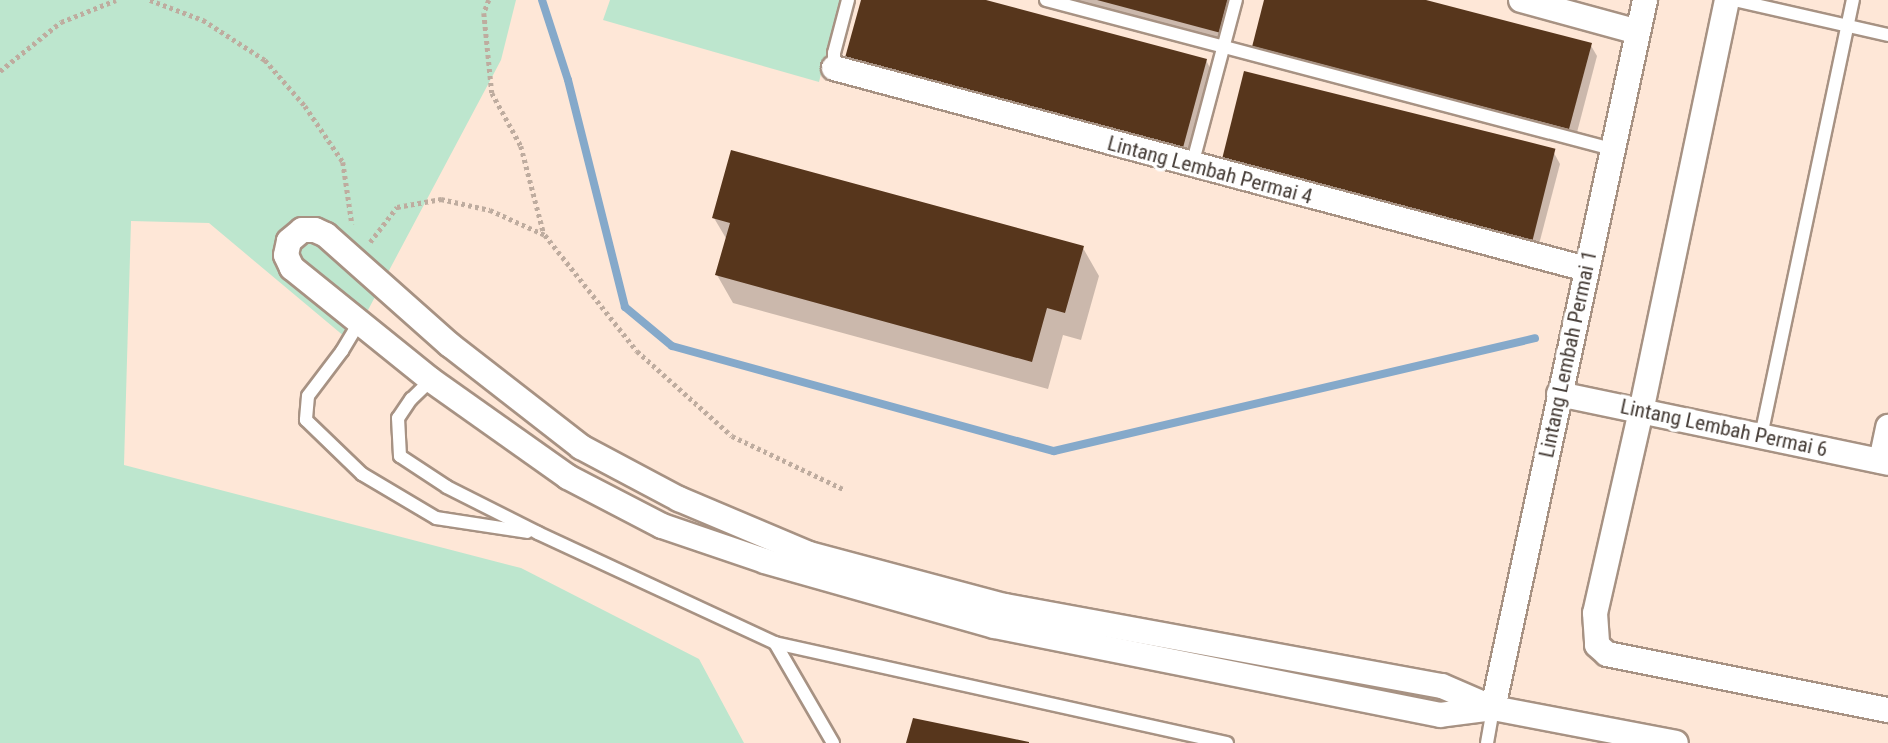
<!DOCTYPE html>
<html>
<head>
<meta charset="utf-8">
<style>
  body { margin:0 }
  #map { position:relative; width:1888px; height:743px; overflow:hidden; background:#fee7d7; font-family:"Roboto Condensed",sans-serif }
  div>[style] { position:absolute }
  .green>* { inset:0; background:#bde6ce }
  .shadow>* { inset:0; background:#0003 }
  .stream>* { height:8px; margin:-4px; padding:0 4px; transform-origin:4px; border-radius:4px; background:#85a9ca }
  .building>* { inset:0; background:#57361c; transform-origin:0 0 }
  .path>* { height:4.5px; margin-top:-2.25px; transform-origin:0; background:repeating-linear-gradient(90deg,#beac9f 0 3.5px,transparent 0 7px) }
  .roads { filter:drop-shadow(2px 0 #a79283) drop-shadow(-2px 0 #a79283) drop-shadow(0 2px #a79283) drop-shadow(0 -2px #a79283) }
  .lane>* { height:12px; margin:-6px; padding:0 6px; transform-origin:6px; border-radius:6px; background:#fff }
  .street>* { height:24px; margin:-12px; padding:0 12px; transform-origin:12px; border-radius:12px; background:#fff }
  span { translate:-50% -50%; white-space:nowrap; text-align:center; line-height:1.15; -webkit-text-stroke:7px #fff; paint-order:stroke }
  .street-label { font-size:21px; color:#433a34 }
</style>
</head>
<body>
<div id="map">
  <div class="green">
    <div style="clip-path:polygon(0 0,516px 0,501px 60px,351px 342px,209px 223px,131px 221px,124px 465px,521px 568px,699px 659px,744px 743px,0 743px)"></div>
    <div style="clip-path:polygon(610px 0,840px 0,819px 82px,603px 20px)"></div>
  </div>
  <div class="shadow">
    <div style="clip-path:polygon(863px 0,980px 0,1206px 60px,1212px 72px,1187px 166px)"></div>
    <div style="clip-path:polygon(1059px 0,1239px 0,1228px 44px)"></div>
    <div style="clip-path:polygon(1266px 0,1419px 0,1590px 44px,1597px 56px,1575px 140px,1260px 59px,1254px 47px)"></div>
    <div style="clip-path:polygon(1554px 153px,1560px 164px,1537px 252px,1229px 173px)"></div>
    <div style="clip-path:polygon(714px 218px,1083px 248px,1099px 276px,1081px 340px,1063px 335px,1048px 389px,733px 303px,717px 275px,727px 240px)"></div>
  </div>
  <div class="stream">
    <div style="left:542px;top:0;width:84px;rotate:72deg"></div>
    <div style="left:568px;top:80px;width:234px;rotate:75.9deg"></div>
    <div style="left:625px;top:307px;width:61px;rotate:39.7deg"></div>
    <div style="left:672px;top:346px;width:396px;rotate:15.4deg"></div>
    <div style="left:1054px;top:451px;width:494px;rotate:-13.2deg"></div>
  </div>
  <div class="building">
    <div style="clip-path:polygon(861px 0,986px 0,1207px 59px,1181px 155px,843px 65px)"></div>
    <div style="clip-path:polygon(1097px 0,1230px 0,1221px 33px)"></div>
    <div style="clip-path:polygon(1264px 0,1426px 0,1592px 43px,1569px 129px,1252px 47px)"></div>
    <div style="left:1244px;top:71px;width:321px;height:94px;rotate:14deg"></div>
    <div style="clip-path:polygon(731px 150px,1084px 246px,1065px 313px,1047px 308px,1032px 362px,715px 275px,730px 223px,712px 218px)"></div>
    <div style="clip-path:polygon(913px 718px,1029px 742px,1029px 743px,906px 743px)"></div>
  </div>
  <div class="path">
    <div style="left:150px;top:0;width:57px;rotate:20.7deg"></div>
    <div style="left:203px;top:20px;width:74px;rotate:32.8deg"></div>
    <div style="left:265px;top:60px;width:61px;rotate:49deg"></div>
    <div style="left:305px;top:106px;width:68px;rotate:55.8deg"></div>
    <div style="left:343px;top:162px;width:63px;rotate:81.7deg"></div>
    <div style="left:489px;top:0;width:14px;rotate:111deg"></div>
    <div style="left:484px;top:13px;width:80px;rotate:84.3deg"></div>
    <div style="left:492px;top:93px;width:60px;rotate:61.3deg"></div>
    <div style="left:521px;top:146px;width:91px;rotate:75.4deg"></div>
    <div style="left:0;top:71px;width:78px;rotate:-38.8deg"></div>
    <div style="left:61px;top:22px;width:59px;rotate:-21.8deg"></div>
    <div style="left:370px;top:242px;width:44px;rotate:-52.4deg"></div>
    <div style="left:397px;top:207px;width:45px;rotate:-10.3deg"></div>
    <div style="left:441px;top:199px;width:50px;rotate:12.7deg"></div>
    <div style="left:490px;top:210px;width:60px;rotate:24.4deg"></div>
    <div style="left:545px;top:235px;width:148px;rotate:51.6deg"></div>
    <div style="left:637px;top:351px;width:127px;rotate:41.8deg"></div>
    <div style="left:732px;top:436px;width:125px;rotate:25.5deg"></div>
  </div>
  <div class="roads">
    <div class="lane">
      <div style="left:1046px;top:0;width:585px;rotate:14.75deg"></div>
      <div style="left:1734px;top:0;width:158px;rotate:12.8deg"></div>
      <div style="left:834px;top:68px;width:15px;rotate:-90deg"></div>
      <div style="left:834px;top:53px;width:55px;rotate:-75.2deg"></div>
      <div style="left:1192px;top:165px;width:171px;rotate:-75.1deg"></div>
      <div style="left:360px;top:321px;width:35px;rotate:121deg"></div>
      <div style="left:342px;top:351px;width:56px;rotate:127.1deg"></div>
      <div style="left:308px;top:396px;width:24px;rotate:95deg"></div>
      <div style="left:306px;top:420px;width:78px;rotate:44deg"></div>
      <div style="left:362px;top:474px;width:86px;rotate:30.7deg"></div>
      <div style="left:436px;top:518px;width:92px;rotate:8.7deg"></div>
      <div style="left:431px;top:380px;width:28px;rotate:136deg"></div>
      <div style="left:411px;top:399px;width:23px;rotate:124deg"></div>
      <div style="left:398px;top:418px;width:38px;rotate:87deg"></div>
      <div style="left:400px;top:456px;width:56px;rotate:33.4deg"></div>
      <div style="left:447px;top:487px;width:102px;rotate:26.8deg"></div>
      <div style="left:538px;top:533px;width:261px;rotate:24.9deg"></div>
      <div style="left:775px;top:643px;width:463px;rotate:12.5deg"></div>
      <div style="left:1761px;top:436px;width:446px;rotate:-78.1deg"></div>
      <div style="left:775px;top:643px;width:116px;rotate:59.9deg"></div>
      <div style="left:1487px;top:743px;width:36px;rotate:-80deg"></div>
    </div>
    <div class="street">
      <div style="left:1521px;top:0;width:121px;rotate:15.3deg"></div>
      <div style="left:1727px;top:0;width:420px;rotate:101.8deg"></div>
      <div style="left:1641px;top:411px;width:207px;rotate:102.8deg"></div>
      <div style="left:1595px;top:613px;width:32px;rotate:86deg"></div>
      <div style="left:1597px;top:645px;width:13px;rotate:42deg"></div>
      <div style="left:1607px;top:654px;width:287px;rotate:11.3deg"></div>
      <div style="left:834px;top:68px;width:778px;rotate:14.96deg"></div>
      <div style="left:1559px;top:394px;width:336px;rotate:11.8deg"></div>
      <div style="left:1881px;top:461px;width:35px;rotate:-78deg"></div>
      <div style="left:1493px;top:708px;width:53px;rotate:172.5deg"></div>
      <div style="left:1440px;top:715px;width:455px;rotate:-168.7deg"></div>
      <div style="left:994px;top:626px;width:238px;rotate:-164.2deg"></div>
      <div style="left:765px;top:561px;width:109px;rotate:-161.2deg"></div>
      <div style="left:662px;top:526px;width:106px;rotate:-152.5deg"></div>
      <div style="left:568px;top:477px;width:168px;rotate:-144.7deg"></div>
      <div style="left:431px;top:380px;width:179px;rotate:-141.1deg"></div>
      <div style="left:292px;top:268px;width:14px;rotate:-115deg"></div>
      <div style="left:286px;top:255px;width:14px;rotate:-78deg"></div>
      <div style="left:289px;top:241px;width:17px;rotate:-40deg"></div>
      <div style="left:302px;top:230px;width:13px"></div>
      <div style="left:315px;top:230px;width:12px;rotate:24deg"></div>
      <div style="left:326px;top:235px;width:166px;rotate:41.6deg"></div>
      <div style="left:450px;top:345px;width:166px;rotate:37.9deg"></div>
      <div style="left:581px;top:447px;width:111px;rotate:28deg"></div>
      <div style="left:679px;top:499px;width:141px;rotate:22.9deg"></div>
      <div style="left:809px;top:554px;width:203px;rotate:14.9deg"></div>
      <div style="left:1005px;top:606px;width:444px;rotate:10.4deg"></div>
      <div style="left:1442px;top:686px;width:56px;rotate:23.3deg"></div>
      <div style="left:1493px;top:708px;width:186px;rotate:10.8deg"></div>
      <div style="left:1493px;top:708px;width:724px;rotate:-77.88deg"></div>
    </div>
  </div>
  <div class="street-label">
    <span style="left:1210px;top:170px;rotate:15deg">Lintang Lembah Permai 4</span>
    <span style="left:1568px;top:354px;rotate:-78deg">Lintang Lembah Permai 1</span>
    <span style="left:1724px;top:428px;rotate:12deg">Lintang Lembah Permai 6</span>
  </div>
</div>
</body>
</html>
